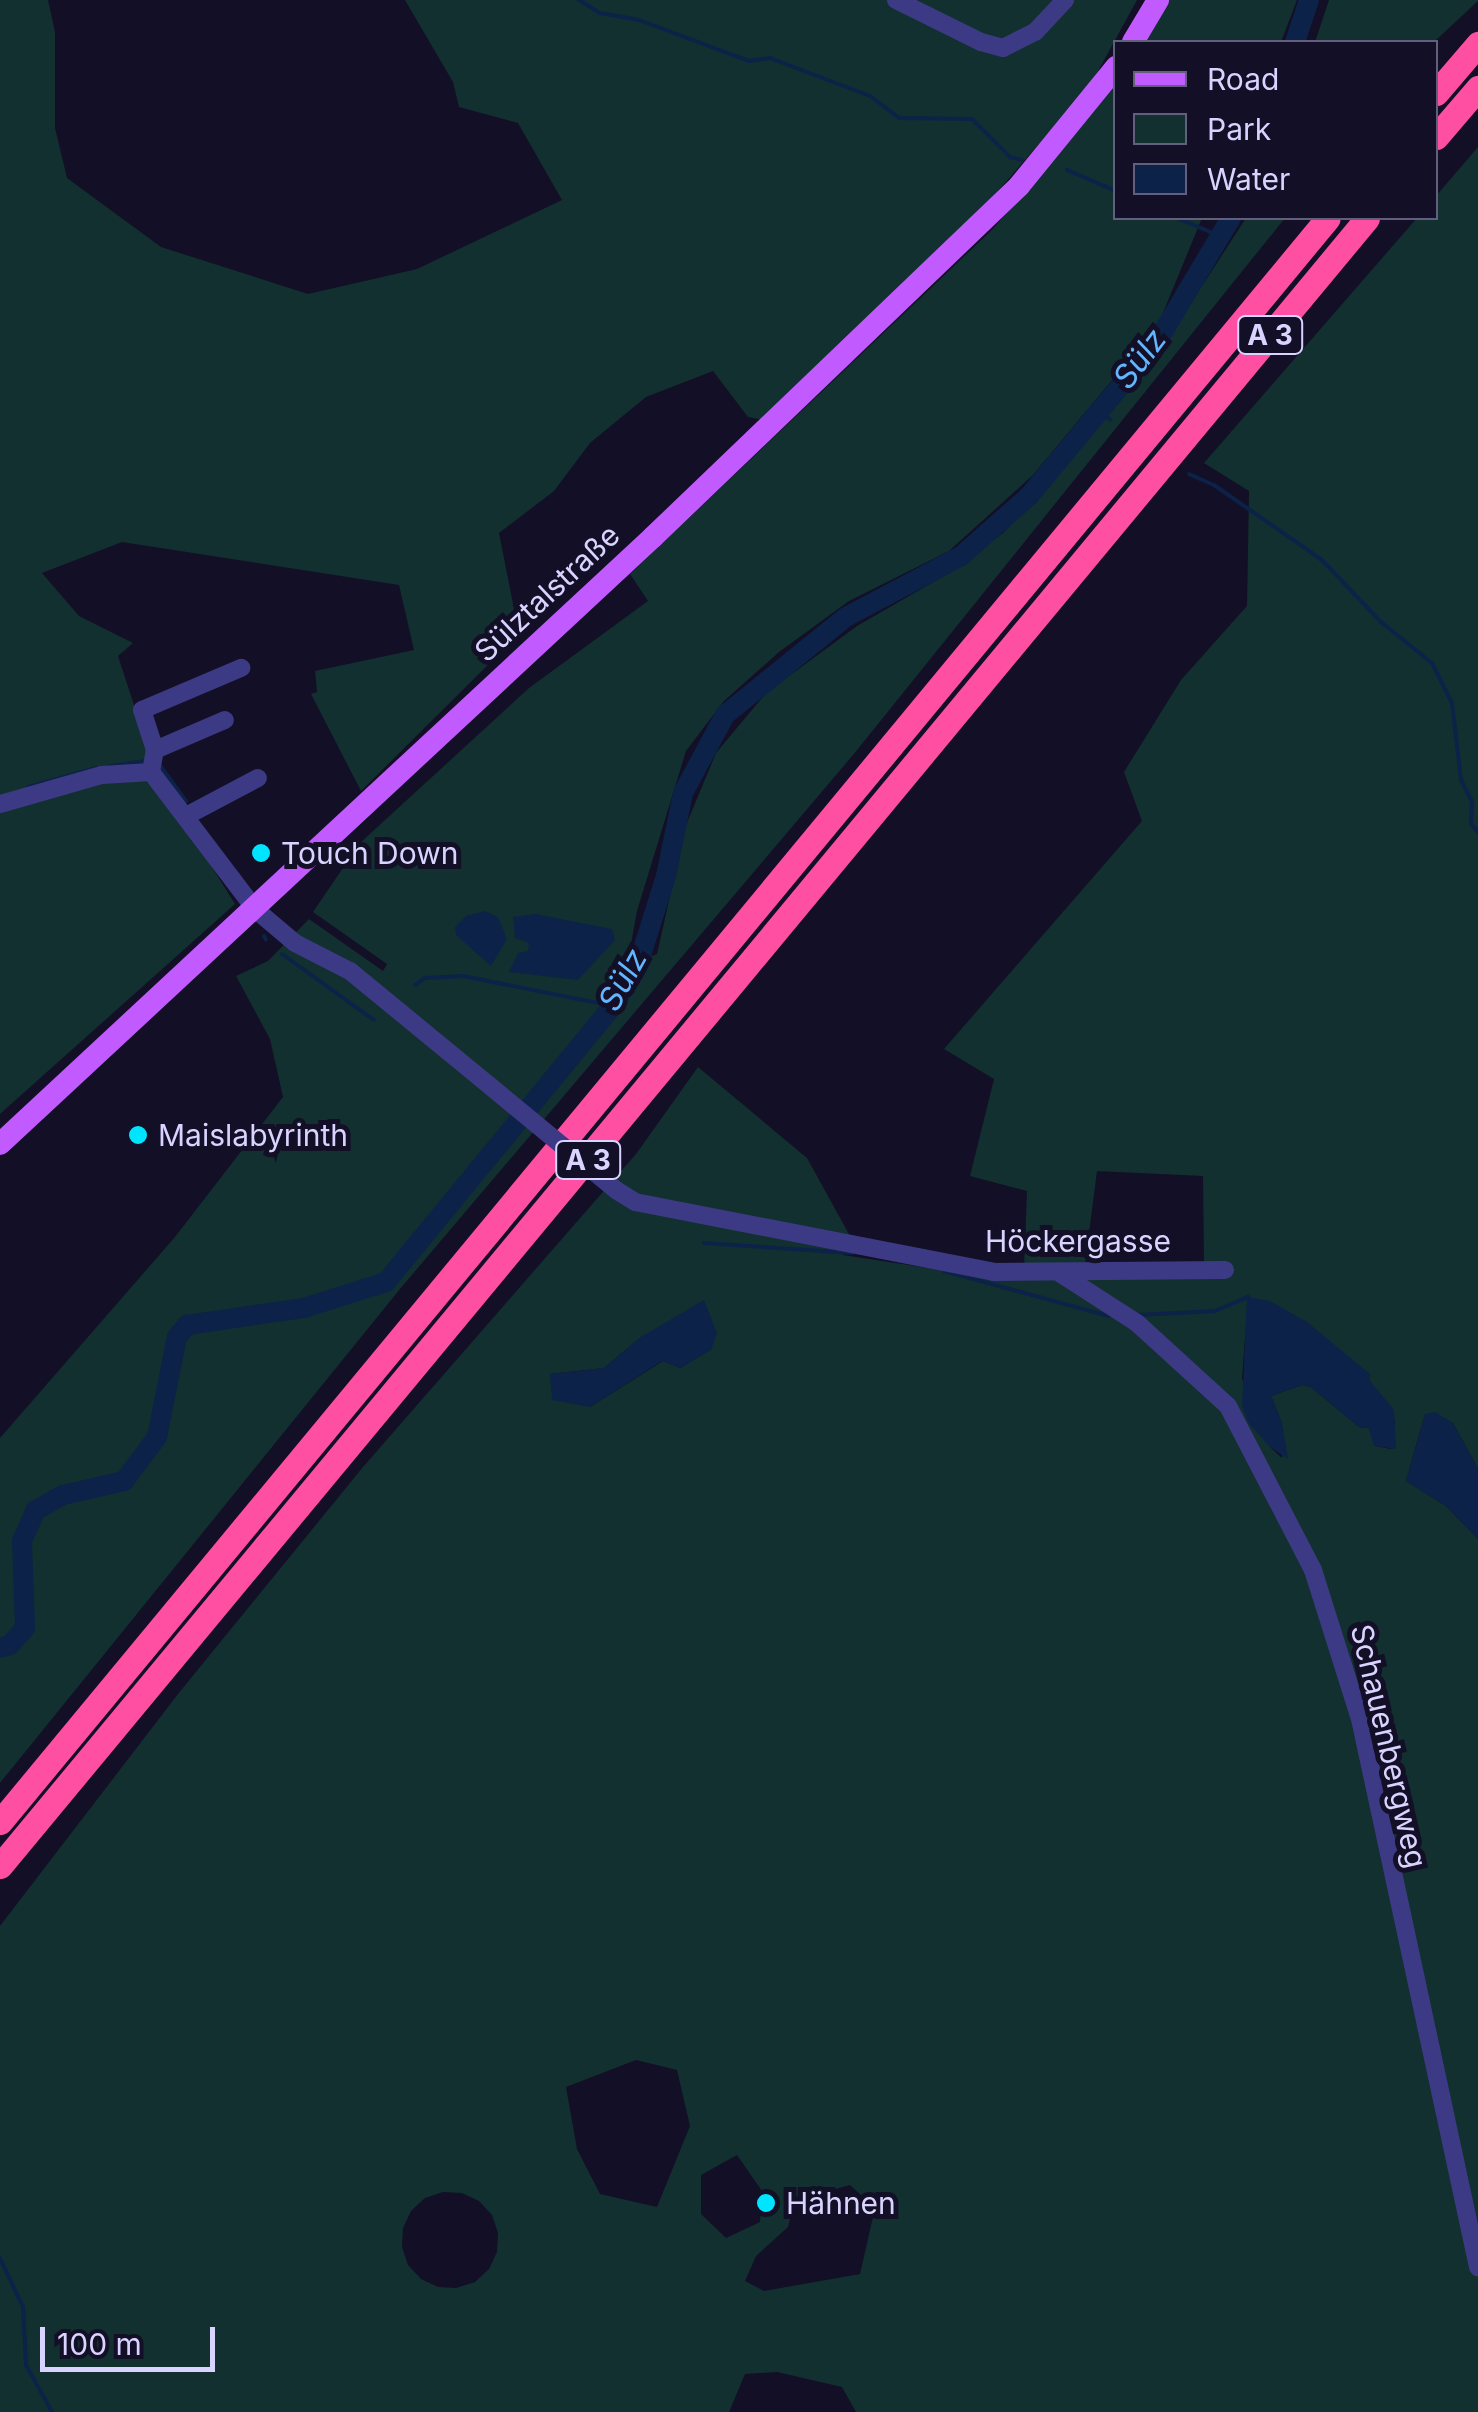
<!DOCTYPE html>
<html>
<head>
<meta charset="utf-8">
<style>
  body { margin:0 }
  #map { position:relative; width:1478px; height:2412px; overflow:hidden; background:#130f26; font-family:Inter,sans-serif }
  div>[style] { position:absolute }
  .green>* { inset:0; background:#12302f }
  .water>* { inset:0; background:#0c2248 }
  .stream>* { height:4px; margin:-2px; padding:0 2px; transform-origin:2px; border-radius:2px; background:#0c2248 }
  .river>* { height:20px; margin:-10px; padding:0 10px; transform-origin:10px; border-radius:10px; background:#0c2248 }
  .minor>* { height:18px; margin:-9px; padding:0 9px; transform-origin:9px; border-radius:9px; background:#3d3a85 }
  .major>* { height:22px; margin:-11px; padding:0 11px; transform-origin:11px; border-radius:11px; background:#c25bff }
  .highway>* { height:25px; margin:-12.5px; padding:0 12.5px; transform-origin:12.5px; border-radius:12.5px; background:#ff4fa3 }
  .minor-bridge>* { height:18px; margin:-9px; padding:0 9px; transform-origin:9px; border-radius:9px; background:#3d3a85 }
  .dots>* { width:28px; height:28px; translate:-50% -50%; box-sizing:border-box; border:5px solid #130f26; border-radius:50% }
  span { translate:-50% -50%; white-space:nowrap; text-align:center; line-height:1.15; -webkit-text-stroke:10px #130f26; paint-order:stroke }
  .shield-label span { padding:2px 8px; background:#130f26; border:2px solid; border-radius:8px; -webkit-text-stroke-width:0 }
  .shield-label { font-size:28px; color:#d9d4ff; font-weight:700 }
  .street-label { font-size:30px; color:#d9d4ff }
  .poi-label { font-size:30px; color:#d9d4ff }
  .left { translate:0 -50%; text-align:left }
  .water-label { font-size:32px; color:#62b6ff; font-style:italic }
  .legend { position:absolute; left:1113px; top:40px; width:325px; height:180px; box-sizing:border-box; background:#130f26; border:2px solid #625e7d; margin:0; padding:12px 18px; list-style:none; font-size:30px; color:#d9d4ff }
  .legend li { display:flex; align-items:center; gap:20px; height:50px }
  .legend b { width:50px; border:2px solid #625e7d }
  .scale { position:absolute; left:40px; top:2327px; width:175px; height:45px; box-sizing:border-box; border:5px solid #d9d4ff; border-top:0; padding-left:12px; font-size:30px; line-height:35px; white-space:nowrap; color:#d9d4ff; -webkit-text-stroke:8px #130f26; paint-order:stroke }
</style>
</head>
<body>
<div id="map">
  <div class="green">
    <div style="clip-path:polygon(0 0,48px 0,55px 32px,55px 128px,67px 178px,161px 247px,308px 294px,417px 269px,562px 200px,518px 123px,459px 107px,453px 82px,405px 0,1137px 0,1091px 84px,978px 214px,764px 420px,748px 417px,713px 371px,646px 397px,590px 443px,554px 491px,499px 533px,519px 634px,361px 791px,311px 694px,317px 692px,315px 671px,414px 650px,399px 585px,122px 542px,42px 573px,79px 616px,133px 643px,118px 656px,151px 757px,146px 766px,61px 777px,0 797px)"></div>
    <div style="clip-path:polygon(1167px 0,1297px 0,1281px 42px,1141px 42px)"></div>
    <div style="clip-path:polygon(1329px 0,1478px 0,1478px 1px,1434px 42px,1315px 42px)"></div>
    <div style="clip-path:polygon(1115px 82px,1116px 218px,1202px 218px,1158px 325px,1033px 475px,949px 551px,849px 601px,779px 652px,724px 701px,686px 751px,637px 911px,627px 966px,657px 954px,686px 825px,716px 753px,766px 693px,857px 626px,954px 570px,1003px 533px,1063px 470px,1163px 346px,1246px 218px,1285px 218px,853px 755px,400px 1289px,0 1783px,0 1438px,175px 1237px,283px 1097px,270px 1039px,236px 976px,268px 961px,309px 919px,383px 971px,387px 964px,313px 912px,360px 843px,529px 688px,648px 601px,630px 574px,993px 229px)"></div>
    <div style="clip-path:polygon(evenodd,1478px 147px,1478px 1469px,1453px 1423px,1425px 1414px,1406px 1481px,1446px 1506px,1478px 1539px,1478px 2412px,856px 2412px,842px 2387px,777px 2372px,745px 2374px,729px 2412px,0 2412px,0 1926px,178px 1694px,363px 1467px,636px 1154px,698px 1067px,807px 1158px,850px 1236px,843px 1255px,1007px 1280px,1204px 1267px,1203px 1176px,1097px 1171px,1085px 1265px,1024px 1269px,1027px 1191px,970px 1176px,994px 1079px,944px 1049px,1142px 821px,1124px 772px,1181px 680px,1247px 606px,1249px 491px,1204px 463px,1417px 218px,1436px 218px,1436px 196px,1478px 147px,1248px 1297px,1370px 1374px,1370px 1381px,1395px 1421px,1391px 1449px,1375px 1446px,1369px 1428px,1359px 1427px,1311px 1387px,1302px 1385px,1271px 1396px,1282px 1423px,1282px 1458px,1270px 1447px,1242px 1379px,1248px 1297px,1478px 147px,716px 1333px,710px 1350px,680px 1368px,663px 1361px,590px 1407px,550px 1374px,604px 1368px,641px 1337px,716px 1333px,1478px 147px,636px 2060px,677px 2070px,690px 2126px,657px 2207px,600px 2194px,577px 2149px,566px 2087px,636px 2060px,1478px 147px,737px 2155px,762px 2191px,760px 2222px,726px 2238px,701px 2214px,701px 2175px,737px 2155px,1478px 147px,850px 2185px,875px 2208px,860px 2274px,764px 2291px,745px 2281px,756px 2256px,788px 2227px,795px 2200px,850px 2185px,1478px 147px,443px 2192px,462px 2193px,479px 2201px,492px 2215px,498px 2233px,497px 2252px,489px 2269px,475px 2282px,456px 2288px,438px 2287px,421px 2279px,408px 2265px,402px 2247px,403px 2228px,411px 2211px,425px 2198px,443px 2192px)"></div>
    <div style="clip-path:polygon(138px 777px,166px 793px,235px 904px,0 1114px,0 811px,100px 779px)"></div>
  </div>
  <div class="water">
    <div style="clip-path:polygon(485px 911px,498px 917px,507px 939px,491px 966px,456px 935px,455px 927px,466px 916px)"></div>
    <div style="clip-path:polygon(535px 914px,612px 929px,615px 940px,578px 980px,509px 972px,518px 953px,528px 951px,529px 943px,515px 938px,513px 917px)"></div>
    <div style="clip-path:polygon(1247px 1297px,1270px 1301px,1307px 1322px,1370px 1374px,1370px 1381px,1394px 1410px,1396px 1449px,1374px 1446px,1369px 1428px,1359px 1427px,1311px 1387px,1302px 1385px,1271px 1396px,1282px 1423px,1288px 1459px,1270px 1447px,1248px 1422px,1242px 1406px)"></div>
    <div style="clip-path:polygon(704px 1300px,717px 1333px,711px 1350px,680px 1368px,662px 1361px,590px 1407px,552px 1400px,550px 1374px,604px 1368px,641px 1337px)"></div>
    <div style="clip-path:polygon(1435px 1412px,1453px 1423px,1478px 1469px,1478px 1539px,1446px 1506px,1406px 1481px,1425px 1414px)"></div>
  </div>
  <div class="stream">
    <div style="left:579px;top:0;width:25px;rotate:32deg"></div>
    <div style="left:600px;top:13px;width:40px;rotate:10deg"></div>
    <div style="left:639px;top:20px;width:117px;rotate:20.4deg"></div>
    <div style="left:749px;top:61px;width:21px;rotate:-8deg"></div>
    <div style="left:770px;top:58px;width:107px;rotate:20.8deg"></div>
    <div style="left:870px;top:96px;width:36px;rotate:37deg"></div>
    <div style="left:899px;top:118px;width:73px;rotate:0.8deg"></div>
    <div style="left:972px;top:119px;width:54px;rotate:45deg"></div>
    <div style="left:1010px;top:157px;width:12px;rotate:14deg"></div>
    <div style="left:1067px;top:170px;width:53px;rotate:23.2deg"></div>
    <div style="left:1177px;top:218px;width:47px;rotate:22.7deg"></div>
    <div style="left:1099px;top:412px;width:14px;rotate:34deg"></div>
    <div style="left:1189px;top:474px;width:27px;rotate:24deg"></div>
    <div style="left:1214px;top:485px;width:131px;rotate:34.8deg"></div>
    <div style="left:1322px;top:560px;width:86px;rotate:46.4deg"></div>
    <div style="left:1381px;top:622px;width:65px;rotate:38.8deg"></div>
    <div style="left:1432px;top:663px;width:45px;rotate:63.4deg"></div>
    <div style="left:1452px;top:703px;width:78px;rotate:83.3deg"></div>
    <div style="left:1461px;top:780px;width:25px;rotate:63deg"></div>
    <div style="left:1472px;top:802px;width:22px;rotate:93deg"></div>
    <div style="left:1471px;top:824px;width:11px;rotate:49deg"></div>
    <div style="left:159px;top:764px;width:46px;rotate:53.9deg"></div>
    <div style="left:110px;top:766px;width:36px;rotate:-8deg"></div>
    <div style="left:28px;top:787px;width:71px;rotate:-15.6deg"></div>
    <div style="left:264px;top:936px;width:4px;rotate:63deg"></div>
    <div style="left:282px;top:954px;width:113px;rotate:35.7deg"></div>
    <div style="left:415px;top:985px;width:12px;rotate:-35deg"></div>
    <div style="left:425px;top:978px;width:38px;rotate:-3deg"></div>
    <div style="left:463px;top:976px;width:153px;rotate:11.3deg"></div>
    <div style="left:704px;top:1243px;width:148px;rotate:3.9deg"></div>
    <div style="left:944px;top:1271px;width:170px;rotate:15.3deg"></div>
    <div style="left:1138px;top:1315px;width:77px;rotate:-3deg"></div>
    <div style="left:1215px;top:1311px;width:36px;rotate:-23deg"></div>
    <div style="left:0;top:2258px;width:54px;rotate:64.9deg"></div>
    <div style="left:23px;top:2307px;width:58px;rotate:87deg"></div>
    <div style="left:26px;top:2365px;width:54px;rotate:61deg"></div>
  </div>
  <div class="river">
    <div style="left:1295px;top:42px;width:44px;rotate:-71.6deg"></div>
    <div style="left:0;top:1648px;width:10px;rotate:-17deg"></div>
    <div style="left:10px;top:1645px;width:23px;rotate:-49deg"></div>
    <div style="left:25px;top:1628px;width:87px;rotate:-92deg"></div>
    <div style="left:22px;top:1541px;width:34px;rotate:-66deg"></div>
    <div style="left:36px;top:1510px;width:31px;rotate:-29deg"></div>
    <div style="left:63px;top:1495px;width:63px;rotate:-12.9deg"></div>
    <div style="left:124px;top:1481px;width:55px;rotate:-53.1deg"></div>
    <div style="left:157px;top:1437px;width:102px;rotate:-78.7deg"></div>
    <div style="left:177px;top:1337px;width:16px;rotate:-50deg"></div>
    <div style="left:187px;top:1325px;width:118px;rotate:-8.3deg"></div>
    <div style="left:304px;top:1308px;width:86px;rotate:-17.6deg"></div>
    <div style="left:386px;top:1282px;width:357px;rotate:-50.6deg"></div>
    <div style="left:613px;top:1006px;width:45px;rotate:-57.7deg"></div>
    <div style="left:637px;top:968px;width:96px;rotate:-72.5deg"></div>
    <div style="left:666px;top:876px;width:85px;rotate:-78.4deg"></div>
    <div style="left:683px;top:793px;width:89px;rotate:-61.7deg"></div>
    <div style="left:725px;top:715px;width:156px;rotate:-39deg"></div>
    <div style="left:846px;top:617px;width:130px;rotate:-27.9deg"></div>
    <div style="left:961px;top:556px;width:91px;rotate:-41.4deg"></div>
    <div style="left:1029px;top:496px;width:200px;rotate:-50.3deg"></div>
    <div style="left:1157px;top:342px;width:144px;rotate:-59.2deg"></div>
  </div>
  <div class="minor">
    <div style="left:896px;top:0;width:95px;rotate:26.3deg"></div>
    <div style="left:981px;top:42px;width:23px;rotate:15deg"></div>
    <div style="left:1003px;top:48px;width:36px;rotate:-27deg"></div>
    <div style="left:1035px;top:32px;width:44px;rotate:-46.8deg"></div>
    <div style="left:155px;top:750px;width:76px;rotate:-23.2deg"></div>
    <div style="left:151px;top:772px;width:172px;rotate:52.8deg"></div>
    <div style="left:255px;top:909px;width:52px;rotate:40.4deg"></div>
    <div style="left:295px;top:943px;width:62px;rotate:27deg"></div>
    <div style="left:350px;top:971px;width:181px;rotate:39.4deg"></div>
    <div style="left:151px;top:772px;width:22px;rotate:-80deg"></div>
    <div style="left:155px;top:750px;width:42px;rotate:-108deg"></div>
    <div style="left:142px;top:710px;width:108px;rotate:-23deg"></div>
    <div style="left:0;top:804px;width:106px;rotate:-15.9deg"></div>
    <div style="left:102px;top:775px;width:49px;rotate:-3.5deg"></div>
    <div style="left:188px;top:815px;width:79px;rotate:-27.9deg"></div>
    <div style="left:616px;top:1190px;width:22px;rotate:32deg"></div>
    <div style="left:635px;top:1202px;width:366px;rotate:11deg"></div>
    <div style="left:994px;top:1272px;width:231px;rotate:-0.5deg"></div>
    <div style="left:1061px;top:1274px;width:90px;rotate:32.8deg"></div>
    <div style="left:1137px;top:1323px;width:123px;rotate:42.4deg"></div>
    <div style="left:1228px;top:1406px;width:185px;rotate:62.6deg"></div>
    <div style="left:1313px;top:1570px;width:156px;rotate:72.5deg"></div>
    <div style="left:1360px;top:1719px;width:561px;rotate:77.85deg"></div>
  </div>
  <div class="major">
    <div style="left:1133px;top:42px;width:49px;rotate:-59.2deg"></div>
    <div style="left:0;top:1144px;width:892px;rotate:-42.91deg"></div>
    <div style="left:653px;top:537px;width:507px;rotate:-43.8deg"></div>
    <div style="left:1019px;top:186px;width:154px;rotate:-50.8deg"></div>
  </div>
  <div class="highway">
    <div style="left:1436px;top:93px;width:65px;rotate:-49.4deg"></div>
    <div style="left:1436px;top:137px;width:65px;rotate:-49.4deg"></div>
    <div style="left:0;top:1822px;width:2082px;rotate:-50.38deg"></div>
    <div style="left:0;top:1866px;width:2141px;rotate:-50.32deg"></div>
  </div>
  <div class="minor-bridge">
    <div style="left:490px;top:1086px;width:163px;rotate:39.5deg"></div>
  </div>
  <div class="dots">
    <div style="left:261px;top:853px;background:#00e5ff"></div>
    <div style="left:138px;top:1135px;background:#00e5ff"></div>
    <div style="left:766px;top:2203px;background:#00e5ff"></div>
  </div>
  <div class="shield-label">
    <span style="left:1270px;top:335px">A 3</span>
    <span style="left:588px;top:1160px">A 3</span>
  </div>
  <div class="street-label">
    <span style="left:547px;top:593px;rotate:-43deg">Sülztalstraße</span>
    <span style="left:1078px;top:1241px">Höckergasse</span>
    <span style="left:1389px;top:1746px;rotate:77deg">Schauenbergweg</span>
  </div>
  <div class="poi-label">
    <span class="left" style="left:281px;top:853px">Touch Down</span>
    <span class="left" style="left:158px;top:1135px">Maislabyrinth</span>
    <span class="left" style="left:786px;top:2203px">Hähnen</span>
  </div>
  <div class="water-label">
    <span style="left:1140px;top:359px;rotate:-53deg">Sülz</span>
    <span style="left:623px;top:980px;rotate:-61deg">Sülz</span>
  </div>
  <ul class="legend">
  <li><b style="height:12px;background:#c25bff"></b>Road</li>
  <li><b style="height:28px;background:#12302f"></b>Park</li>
  <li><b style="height:28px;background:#0c2248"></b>Water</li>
  </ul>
  <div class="scale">100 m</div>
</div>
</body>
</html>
